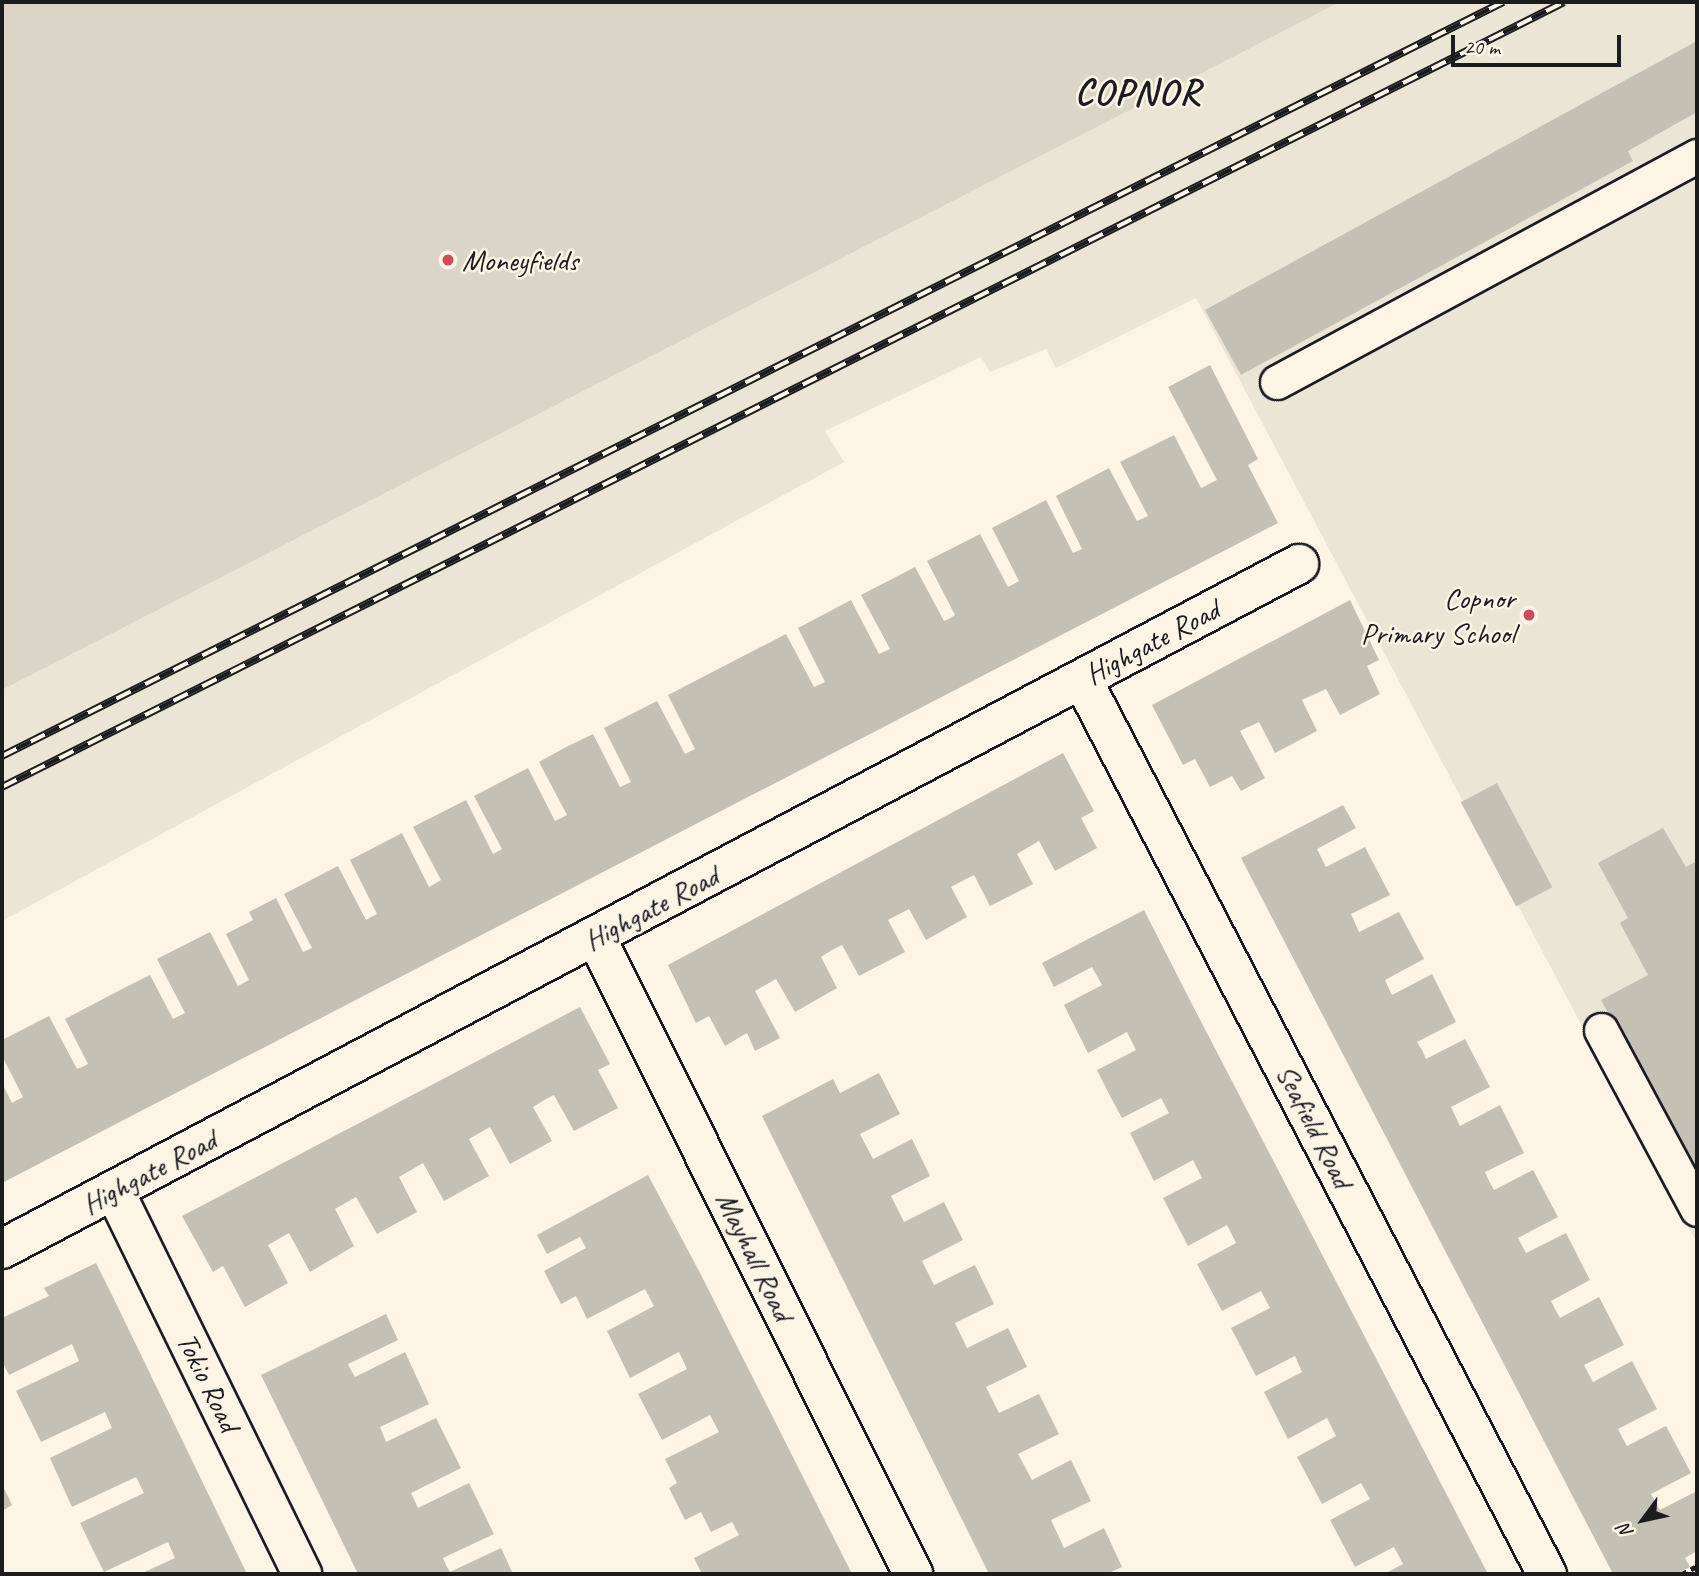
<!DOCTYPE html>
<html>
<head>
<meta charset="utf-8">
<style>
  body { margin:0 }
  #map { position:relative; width:1699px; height:1576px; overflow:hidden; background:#fcf5e5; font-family:Caveat,sans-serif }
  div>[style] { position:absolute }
  .built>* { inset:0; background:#ebe5d6 }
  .green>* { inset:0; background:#dbd5c8 }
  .building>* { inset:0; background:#c4c0b3; transform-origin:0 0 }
  .path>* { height:4.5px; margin-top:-2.25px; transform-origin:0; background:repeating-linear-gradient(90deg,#1c1c1c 0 5px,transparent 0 10px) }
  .roads { filter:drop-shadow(2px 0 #1c1c1c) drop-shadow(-2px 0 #1c1c1c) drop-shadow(0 2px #1c1c1c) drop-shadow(0 -2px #1c1c1c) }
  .service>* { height:33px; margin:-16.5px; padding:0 16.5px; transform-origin:16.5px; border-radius:16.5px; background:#fcf5e5 }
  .minor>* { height:38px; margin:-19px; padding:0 19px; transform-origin:19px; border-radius:19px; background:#fcf5e5 }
  .rail>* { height:8px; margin-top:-4px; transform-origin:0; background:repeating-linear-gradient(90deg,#fcf5e5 0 16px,#1c1c1c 0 32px); box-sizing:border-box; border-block:2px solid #1c1c1c }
  .dots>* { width:19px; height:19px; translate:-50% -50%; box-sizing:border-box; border:4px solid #fcf5e5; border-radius:50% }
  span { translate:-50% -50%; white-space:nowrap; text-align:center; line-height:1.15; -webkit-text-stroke:5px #fcf5e5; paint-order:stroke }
  .poi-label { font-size:30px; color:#1c1c1c }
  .left { translate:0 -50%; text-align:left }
  .right { translate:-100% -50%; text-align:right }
  .street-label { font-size:30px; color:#1c1c1c }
  .district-label { font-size:37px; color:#1c1c1c; font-weight:700; letter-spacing:2px }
  .frame { position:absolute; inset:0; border:4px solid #1c1c1c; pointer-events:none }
  .north { position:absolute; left:1608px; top:1485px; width:70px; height:70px; -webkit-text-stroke:5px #fcf5e5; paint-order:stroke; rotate:237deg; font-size:19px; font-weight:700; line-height:28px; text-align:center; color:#1c1c1c }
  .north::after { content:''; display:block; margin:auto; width:24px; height:32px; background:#1c1c1c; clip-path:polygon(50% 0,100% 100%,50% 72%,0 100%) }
  .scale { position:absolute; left:1451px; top:35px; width:170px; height:32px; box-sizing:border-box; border:4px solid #1c1c1c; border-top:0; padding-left:9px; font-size:21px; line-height:24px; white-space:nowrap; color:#1c1c1c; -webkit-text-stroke:5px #fcf5e5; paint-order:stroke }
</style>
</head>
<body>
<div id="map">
  <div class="built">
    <div style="clip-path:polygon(1340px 2px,1697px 2px,1697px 1243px,1196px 298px,1056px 368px,1046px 349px,990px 372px,981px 357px,825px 431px,844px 462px,2px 921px,2px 690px)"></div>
  </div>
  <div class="green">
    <div style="clip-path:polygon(2px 2px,1340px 2px,2px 690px)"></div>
  </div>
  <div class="building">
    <div style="clip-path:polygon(1697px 41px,1697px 112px,1628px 151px,1633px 161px,1241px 375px,1205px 310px)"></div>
    <div style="clip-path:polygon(1210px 365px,1258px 459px,1248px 465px,1278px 523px,2px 1183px,2px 1083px,12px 1103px,23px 1097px,2px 1056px,2px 1040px,49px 1016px,77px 1069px,82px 1067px,88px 1064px,65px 1019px,124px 988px,150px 975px,173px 1019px,185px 1013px,157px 959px,210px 932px,238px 986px,249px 980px,226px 934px,253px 920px,249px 912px,276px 898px,303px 952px,312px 948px,284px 894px,338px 866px,366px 920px,371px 917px,377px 914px,350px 860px,402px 833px,429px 887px,441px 880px,413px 827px,466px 800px,493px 854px,502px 849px,474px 796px,528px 768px,555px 821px,567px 815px,539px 762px,566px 747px,593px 734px,620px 787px,631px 782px,604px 728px,657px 701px,685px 754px,695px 749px,668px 695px,786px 634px,814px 687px,825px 682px,798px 628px,851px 600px,879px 654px,890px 649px,861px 595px,915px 567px,944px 621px,949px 619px,955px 615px,927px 561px,980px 534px,1008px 587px,1019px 581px,992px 528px,1046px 500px,1073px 553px,1082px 549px,1056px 496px,1109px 468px,1137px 521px,1148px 516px,1120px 462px,1174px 435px,1201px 488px,1217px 480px,1168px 387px)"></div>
    <div style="clip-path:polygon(1350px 600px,1379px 660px,1367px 666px,1380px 694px,1340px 715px,1326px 689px,1302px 700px,1317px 731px,1275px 753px,1259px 722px,1240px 731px,1265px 778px,1241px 791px,1232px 776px,1210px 787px,1195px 759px,1183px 765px,1152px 705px)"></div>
    <div style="clip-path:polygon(1063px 753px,1094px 811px,1081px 818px,1097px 848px,1055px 871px,1039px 841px,1017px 854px,1033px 884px,990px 906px,974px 875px,964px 880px,951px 887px,967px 917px,926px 940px,909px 909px,888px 920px,905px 952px,859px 976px,842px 945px,832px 950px,821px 957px,837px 988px,795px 1012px,776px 979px,755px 991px,780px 1038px,755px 1051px,747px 1033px,725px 1046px,709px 1016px,696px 1023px,668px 965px)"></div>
    <div style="left:1497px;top:783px;width:118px;height:41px;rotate:62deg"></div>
    <div style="clip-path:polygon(1343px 805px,1356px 828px,1317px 849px,1326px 867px,1365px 847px,1390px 895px,1351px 914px,1359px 932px,1399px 912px,1424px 959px,1385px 980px,1392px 995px,1432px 974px,1456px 1022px,1417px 1042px,1422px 1050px,1426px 1059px,1465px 1039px,1490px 1087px,1451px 1107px,1460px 1126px,1500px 1105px,1524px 1153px,1485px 1172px,1489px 1181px,1494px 1190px,1533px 1170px,1558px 1217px,1518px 1238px,1526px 1253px,1566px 1233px,1590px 1280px,1551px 1301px,1555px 1309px,1560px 1318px,1599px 1297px,1624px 1345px,1584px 1365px,1593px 1382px,1632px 1361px,1657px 1409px,1618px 1429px,1622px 1437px,1627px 1446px,1666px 1426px,1691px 1473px,1651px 1494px,1660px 1510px,1697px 1491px,1697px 1551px,1685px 1558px,1690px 1567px,1676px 1574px,1613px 1574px,1241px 858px)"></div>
    <div style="clip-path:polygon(1663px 828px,1686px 867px,1697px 861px,1697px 1176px,1601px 1000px,1648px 975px,1620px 923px,1628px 918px,1598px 863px)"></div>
    <div style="clip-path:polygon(1144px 910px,1194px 1008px,1488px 1574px,1384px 1574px,1403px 1564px,1394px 1547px,1355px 1567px,1330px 1520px,1370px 1499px,1361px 1483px,1322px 1504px,1297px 1457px,1336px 1436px,1327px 1418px,1288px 1439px,1264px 1392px,1302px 1372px,1295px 1356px,1256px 1376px,1231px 1328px,1270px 1308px,1261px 1291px,1222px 1311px,1197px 1264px,1236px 1243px,1227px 1225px,1188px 1246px,1163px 1198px,1202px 1178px,1193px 1160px,1154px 1181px,1130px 1133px,1169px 1113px,1161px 1098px,1122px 1118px,1109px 1094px,1097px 1070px,1136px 1050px,1127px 1032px,1088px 1053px,1064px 1005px,1102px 985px,1092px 967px,1054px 987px,1042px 963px)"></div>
    <div style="clip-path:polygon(580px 1007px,610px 1064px,598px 1070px,618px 1108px,574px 1131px,554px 1095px,546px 1099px,533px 1107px,552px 1141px,510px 1164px,490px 1127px,469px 1139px,489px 1176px,444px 1201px,423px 1163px,399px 1177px,417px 1212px,377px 1234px,356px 1197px,335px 1209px,354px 1246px,310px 1272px,289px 1233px,268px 1245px,288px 1283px,245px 1307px,223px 1266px,213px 1272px,182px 1216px)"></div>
    <div style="clip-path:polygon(879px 1073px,900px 1114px,860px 1134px,873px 1159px,912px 1139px,930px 1176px,891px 1196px,904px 1222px,944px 1202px,963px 1240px,922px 1261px,934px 1285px,975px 1265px,994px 1304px,955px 1323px,967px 1348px,1008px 1328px,1027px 1367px,986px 1387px,999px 1413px,1039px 1394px,1059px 1434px,1018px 1454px,1032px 1480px,1071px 1460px,1091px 1501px,1051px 1520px,1064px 1548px,1104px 1528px,1122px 1567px,1107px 1574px,989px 1574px,762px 1116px,833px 1079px,840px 1093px)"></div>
    <div style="clip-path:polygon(648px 1175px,700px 1273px,852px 1574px,702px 1574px,694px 1558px,739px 1535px,732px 1522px,711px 1532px,701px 1512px,685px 1520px,669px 1488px,677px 1483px,665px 1459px,719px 1432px,710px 1415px,662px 1440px,638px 1394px,687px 1369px,679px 1352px,630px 1378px,607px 1331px,654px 1306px,645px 1289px,587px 1319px,576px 1296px,561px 1304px,544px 1271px,586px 1248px,580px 1237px,547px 1254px,537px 1235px)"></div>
    <div style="clip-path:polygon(96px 1263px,112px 1295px,247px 1574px,140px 1574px,175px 1558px,168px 1542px,104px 1572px,92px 1548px,80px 1523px,144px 1493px,136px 1477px,72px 1507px,50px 1458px,112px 1428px,105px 1412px,41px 1442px,16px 1391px,79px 1361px,72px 1344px,9px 1375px,2px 1361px,2px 1318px,49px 1296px,44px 1288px)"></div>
    <div style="clip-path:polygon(386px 1314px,398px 1340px,348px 1364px,351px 1370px,355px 1377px,405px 1352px,429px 1404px,380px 1427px,383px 1434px,386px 1442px,436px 1418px,461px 1468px,411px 1493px,418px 1508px,469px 1483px,494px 1534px,443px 1558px,446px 1565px,450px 1572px,501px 1548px,513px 1574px,358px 1574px,324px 1504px,261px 1375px)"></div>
    <div style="clip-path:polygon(2px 1484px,12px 1505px,2px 1511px)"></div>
  </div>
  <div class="path">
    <div style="left:1682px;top:1574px;width:17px;rotate:-28deg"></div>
  </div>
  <div class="roads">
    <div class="service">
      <div style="left:1277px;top:382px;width:477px;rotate:-28.3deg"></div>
      <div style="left:1601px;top:1030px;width:203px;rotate:61.8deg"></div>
    </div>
    <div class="minor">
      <div style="left:1082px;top:679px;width:1009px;rotate:62.55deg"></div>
      <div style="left:596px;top:937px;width:712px;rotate:63.54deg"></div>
      <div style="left:114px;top:1190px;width:428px;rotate:63.9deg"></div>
      <div style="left:2px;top:1249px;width:1467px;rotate:-27.84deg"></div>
    </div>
  </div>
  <div class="rail">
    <div style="left:2px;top:756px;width:1680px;rotate:-26.67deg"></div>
    <div style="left:2px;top:787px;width:1748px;rotate:-26.68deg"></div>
  </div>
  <div class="dots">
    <div style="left:448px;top:260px;background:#d1495b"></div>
    <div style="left:1529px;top:615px;background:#d1495b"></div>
  </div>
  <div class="poi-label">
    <span class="left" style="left:462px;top:260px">Moneyfields</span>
    <span class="right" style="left:1515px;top:615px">Copnor<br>Primary School</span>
  </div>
  <div class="street-label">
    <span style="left:1152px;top:642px;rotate:-28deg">Highgate Road</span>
    <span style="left:651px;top:908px;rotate:-28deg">Highgate Road</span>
    <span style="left:1315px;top:1126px;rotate:63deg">Seafield Road</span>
    <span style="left:149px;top:1172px;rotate:-28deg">Highgate Road</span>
    <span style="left:755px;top:1256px;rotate:64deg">Mayhall Road</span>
    <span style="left:208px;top:1382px;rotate:64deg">Tokio Road</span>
  </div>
  <div class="district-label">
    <span style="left:1138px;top:92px">COPNOR</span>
  </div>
  <div class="frame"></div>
  <div class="north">N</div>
  <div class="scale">20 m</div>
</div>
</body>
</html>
